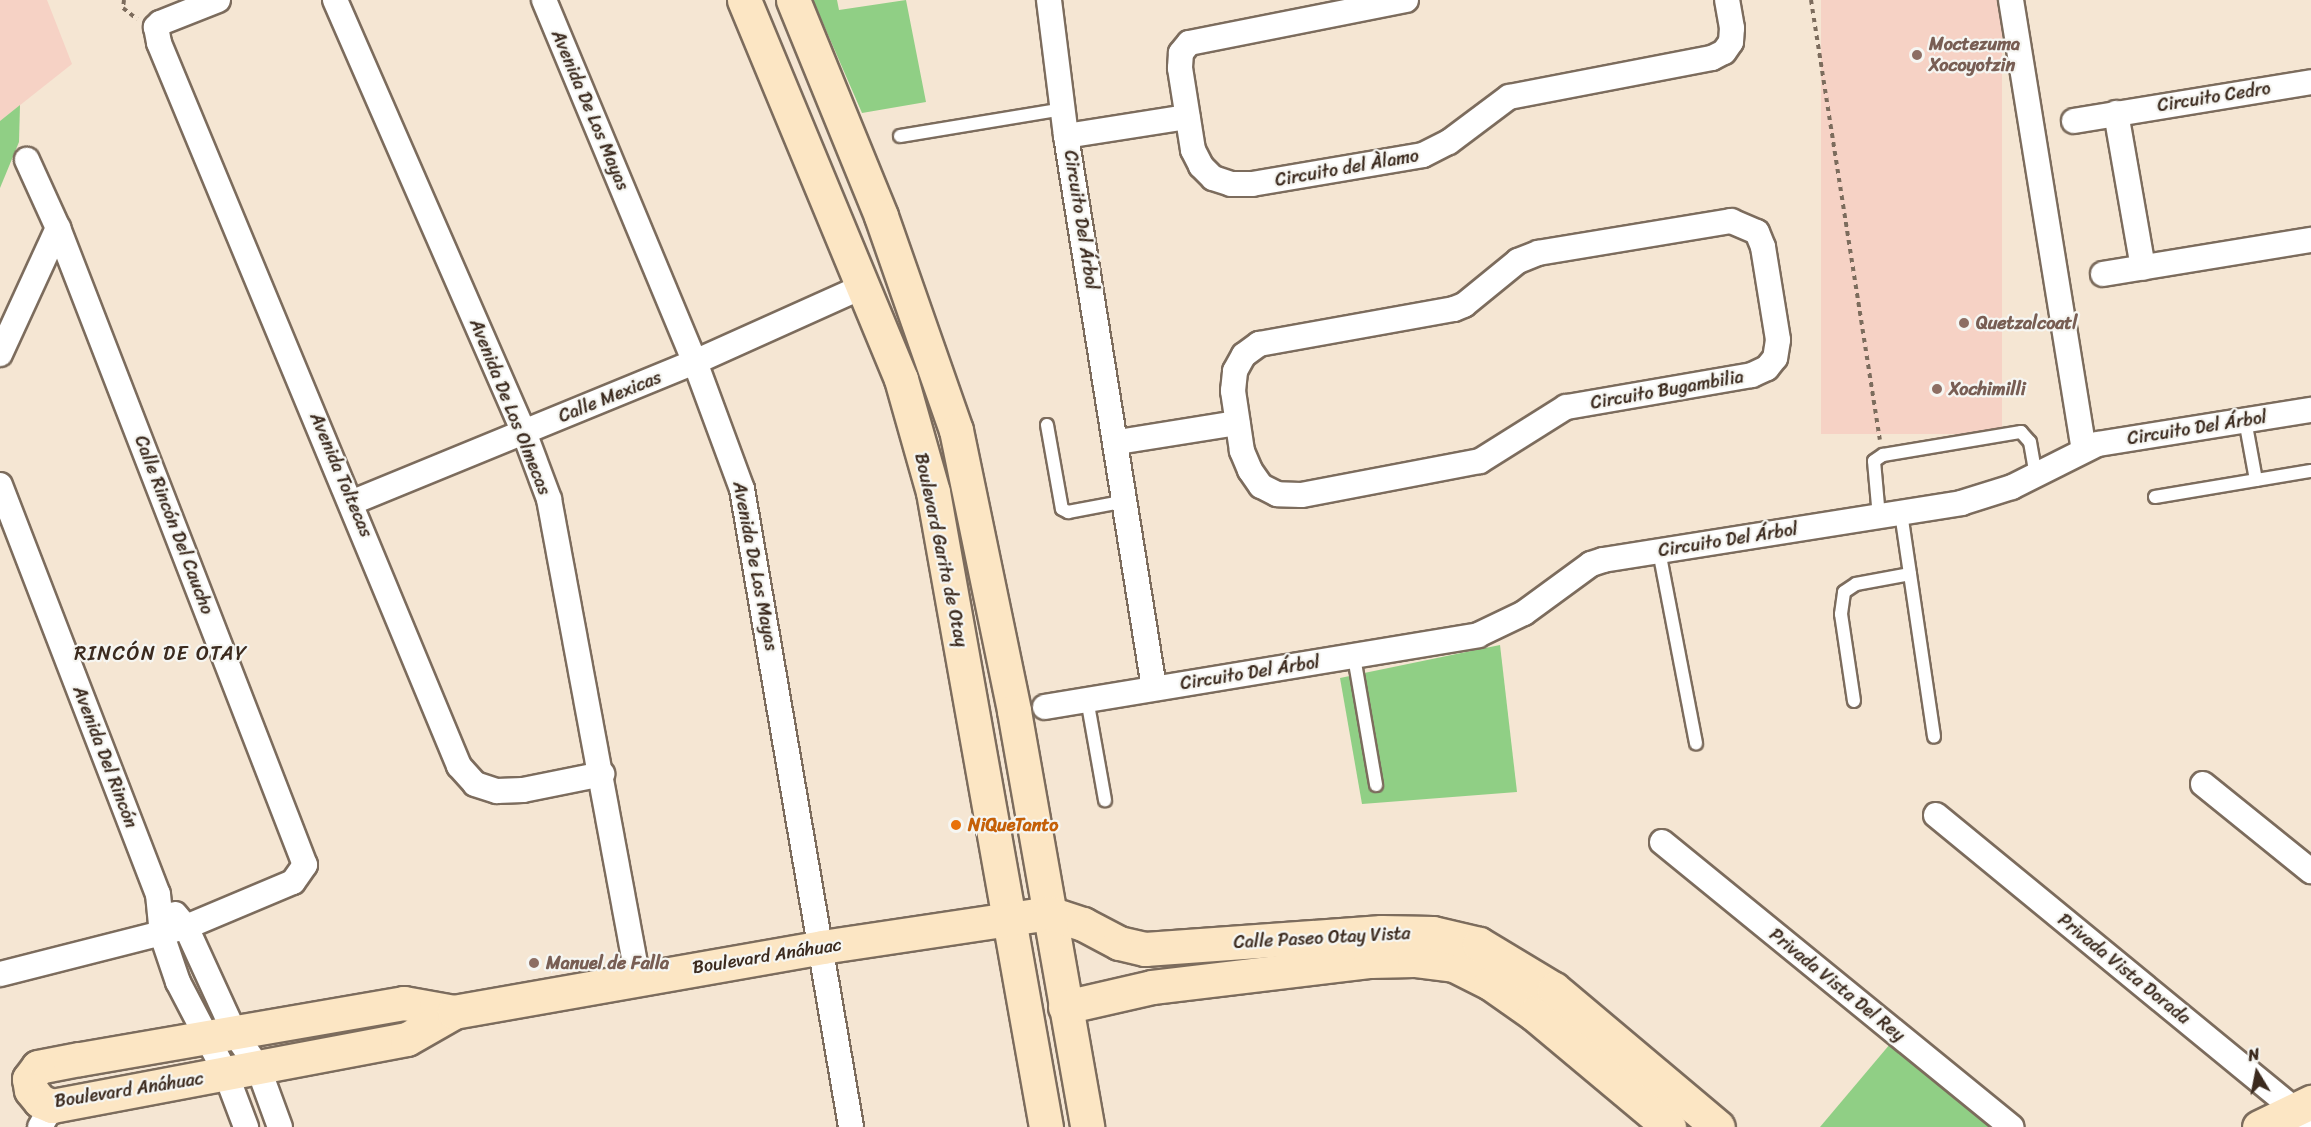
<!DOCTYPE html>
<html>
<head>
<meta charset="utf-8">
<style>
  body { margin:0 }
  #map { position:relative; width:2311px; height:1127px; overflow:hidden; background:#f5e6d3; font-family:Sriracha,sans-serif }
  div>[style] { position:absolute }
  .built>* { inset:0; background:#f6d2c5; transform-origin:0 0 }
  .green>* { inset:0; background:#90cf85 }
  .path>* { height:4px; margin-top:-2px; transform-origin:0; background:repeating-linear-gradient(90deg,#7c6c5d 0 4.5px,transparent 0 9px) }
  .roads { filter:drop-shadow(2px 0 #7c6c5d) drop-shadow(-2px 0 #7c6c5d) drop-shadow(0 2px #7c6c5d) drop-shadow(0 -2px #7c6c5d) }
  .lane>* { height:12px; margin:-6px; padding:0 6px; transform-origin:6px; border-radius:6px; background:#fff }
  .street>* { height:24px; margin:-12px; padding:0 12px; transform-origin:12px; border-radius:12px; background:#fff }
  .secondary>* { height:33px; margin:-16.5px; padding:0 16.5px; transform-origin:16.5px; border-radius:16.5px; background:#fce6c4 }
  .dots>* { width:16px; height:16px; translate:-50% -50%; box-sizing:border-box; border:3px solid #f6f6f2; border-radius:50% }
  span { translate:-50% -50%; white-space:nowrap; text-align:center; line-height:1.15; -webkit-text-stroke:4.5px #f6f6f2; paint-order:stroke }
  .education-label { font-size:18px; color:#785e54; font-weight:700 }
  .left { translate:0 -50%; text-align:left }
  .street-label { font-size:18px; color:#3b2a1e }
  .food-label { font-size:18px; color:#c56008; font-weight:700 }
  .neighbourhood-label { font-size:20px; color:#3b2a1e; letter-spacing:1.5px }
  .north { position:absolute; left:2227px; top:1043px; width:60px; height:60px; -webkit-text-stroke:4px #f6f6f2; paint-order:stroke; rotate:350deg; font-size:16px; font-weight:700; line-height:24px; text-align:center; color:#3b2a1e }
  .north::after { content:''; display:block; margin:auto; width:21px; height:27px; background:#3b2a1e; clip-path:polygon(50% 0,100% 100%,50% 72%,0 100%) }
</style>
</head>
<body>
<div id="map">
  <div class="built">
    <div style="clip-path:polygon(0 0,47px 0,72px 64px,0 121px)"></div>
    <div style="left:1821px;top:0;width:181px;height:434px"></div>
  </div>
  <div class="green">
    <div style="clip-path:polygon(813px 0,837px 0,839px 10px,906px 0,926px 102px,862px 113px)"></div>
    <div style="clip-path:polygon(20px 105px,19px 142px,0 188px,0 121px)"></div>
    <div style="clip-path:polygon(1500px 645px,1517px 792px,1362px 804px,1340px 678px)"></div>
    <div style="clip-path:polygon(1901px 1031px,2016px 1127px,1820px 1127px)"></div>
  </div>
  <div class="path">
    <div style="left:124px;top:0;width:8px;rotate:97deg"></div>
    <div style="left:123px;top:8px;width:18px;rotate:38deg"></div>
    <div style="left:1811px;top:0;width:445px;rotate:81.1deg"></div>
  </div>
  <div class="roads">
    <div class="lane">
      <div style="left:900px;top:136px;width:165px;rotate:-9.4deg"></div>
      <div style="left:2245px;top:420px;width:61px;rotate:79.6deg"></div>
      <div style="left:1047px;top:425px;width:85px;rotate:79.9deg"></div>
      <div style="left:1062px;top:509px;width:7px;rotate:27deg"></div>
      <div style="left:1068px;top:512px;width:60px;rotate:-10.6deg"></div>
      <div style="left:2155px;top:497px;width:158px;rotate:-9.5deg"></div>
      <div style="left:1901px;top:513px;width:226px;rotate:81.6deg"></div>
      <div style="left:1879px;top:517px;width:56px;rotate:-95.1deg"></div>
      <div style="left:1874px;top:461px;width:11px;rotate:-34deg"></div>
      <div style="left:1883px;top:455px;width:140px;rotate:-9.5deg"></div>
      <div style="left:2021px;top:432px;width:13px;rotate:48deg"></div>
      <div style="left:2030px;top:442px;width:34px;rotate:80deg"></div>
      <div style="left:1659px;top:551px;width:196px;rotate:79.1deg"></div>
      <div style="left:1354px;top:657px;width:130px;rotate:80.2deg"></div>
      <div style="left:1087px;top:699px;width:103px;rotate:79.9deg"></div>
      <div style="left:1854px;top:701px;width:88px;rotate:-98.5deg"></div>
      <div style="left:1841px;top:614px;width:22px;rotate:-82deg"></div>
      <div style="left:1844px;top:592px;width:14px;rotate:-34deg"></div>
      <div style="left:1856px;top:584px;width:55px;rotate:-10.5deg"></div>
    </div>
    <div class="street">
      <div style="left:218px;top:0;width:62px;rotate:158.4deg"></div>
      <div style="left:160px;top:23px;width:6px;rotate:135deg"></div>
      <div style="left:156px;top:27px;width:16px;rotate:79deg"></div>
      <div style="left:159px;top:43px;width:783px;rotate:67.46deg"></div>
      <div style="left:459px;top:766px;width:24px;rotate:48deg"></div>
      <div style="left:475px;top:784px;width:23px;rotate:18deg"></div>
      <div style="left:497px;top:791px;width:26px;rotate:-2deg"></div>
      <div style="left:523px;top:790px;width:81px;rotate:-11.4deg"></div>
      <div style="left:335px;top:0;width:472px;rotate:66.4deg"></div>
      <div style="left:524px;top:432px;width:72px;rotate:69.5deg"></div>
      <div style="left:549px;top:499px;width:487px;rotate:79.5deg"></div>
      <div style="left:544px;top:0;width:392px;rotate:67.4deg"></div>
      <div style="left:695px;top:362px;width:135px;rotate:69.7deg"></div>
      <div style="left:742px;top:489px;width:647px;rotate:80.3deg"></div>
      <div style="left:1049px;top:0;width:137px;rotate:82.9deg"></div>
      <div style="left:1066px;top:136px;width:559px;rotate:80.94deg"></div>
      <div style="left:1406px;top:0;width:221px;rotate:168.8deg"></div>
      <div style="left:1189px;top:43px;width:13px;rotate:129deg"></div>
      <div style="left:1181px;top:53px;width:15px;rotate:94deg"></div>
      <div style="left:1180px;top:68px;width:83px;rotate:81deg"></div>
      <div style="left:1193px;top:150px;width:18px;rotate:63deg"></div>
      <div style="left:1201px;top:166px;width:17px;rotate:45deg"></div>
      <div style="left:1213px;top:178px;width:19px;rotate:18deg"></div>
      <div style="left:1231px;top:184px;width:21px"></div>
      <div style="left:1252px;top:184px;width:173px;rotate:-9.6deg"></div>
      <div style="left:1423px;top:155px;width:29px;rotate:-27deg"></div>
      <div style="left:1449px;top:142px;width:75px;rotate:-36.9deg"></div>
      <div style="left:1509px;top:97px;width:207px;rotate:-10.9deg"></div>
      <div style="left:1712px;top:58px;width:13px;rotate:-27deg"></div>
      <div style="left:1724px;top:52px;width:12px;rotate:-55deg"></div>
      <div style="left:1731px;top:42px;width:14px;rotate:-86deg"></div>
      <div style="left:1732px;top:28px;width:28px;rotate:-100deg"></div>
      <div style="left:2011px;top:0;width:455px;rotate:80.8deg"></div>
      <div style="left:2116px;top:113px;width:157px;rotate:80.1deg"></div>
      <div style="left:2074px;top:121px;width:240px;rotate:-9.3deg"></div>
      <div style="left:1066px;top:136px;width:123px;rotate:-8.9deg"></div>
      <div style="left:1731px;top:221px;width:28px;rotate:23deg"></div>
      <div style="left:1757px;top:232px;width:16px;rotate:68deg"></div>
      <div style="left:1763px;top:247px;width:94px;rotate:80.8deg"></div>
      <div style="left:1778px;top:340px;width:18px;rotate:99deg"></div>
      <div style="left:1775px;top:358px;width:13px;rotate:129deg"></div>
      <div style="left:1767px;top:368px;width:17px;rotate:155deg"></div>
      <div style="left:1752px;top:375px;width:189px;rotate:170.2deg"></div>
      <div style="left:1566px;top:407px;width:102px;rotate:147.9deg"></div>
      <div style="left:1480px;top:461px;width:182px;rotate:169.2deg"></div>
      <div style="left:1301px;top:495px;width:24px;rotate:-178deg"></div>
      <div style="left:1277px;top:494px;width:18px;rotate:-153deg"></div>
      <div style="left:1261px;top:486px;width:19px;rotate:-125deg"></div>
      <div style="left:1250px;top:470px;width:21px;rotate:-113deg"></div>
      <div style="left:1242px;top:451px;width:61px;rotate:-98.5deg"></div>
      <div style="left:1233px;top:391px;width:20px;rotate:-84deg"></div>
      <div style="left:1235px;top:371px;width:18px;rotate:-61deg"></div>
      <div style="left:1244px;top:355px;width:19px;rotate:-36deg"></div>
      <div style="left:1259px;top:344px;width:198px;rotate:-10.2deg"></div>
      <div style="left:1454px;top:309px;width:11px;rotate:-22deg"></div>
      <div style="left:1464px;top:305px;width:70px;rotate:-39.2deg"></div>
      <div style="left:1518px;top:261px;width:22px;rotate:-22deg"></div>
      <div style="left:1538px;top:253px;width:196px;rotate:-9.4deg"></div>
      <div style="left:2103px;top:274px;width:211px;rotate:-9.3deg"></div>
      <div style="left:0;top:354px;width:139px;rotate:-65.3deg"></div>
      <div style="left:1118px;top:442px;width:121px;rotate:-9.1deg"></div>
      <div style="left:0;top:485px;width:438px;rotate:68.9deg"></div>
      <div style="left:158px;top:894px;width:41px;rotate:84.4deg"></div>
      <div style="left:162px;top:935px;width:50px;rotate:71.2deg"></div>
      <div style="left:178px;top:982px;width:104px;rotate:62.4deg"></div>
      <div style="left:226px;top:1074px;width:57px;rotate:69.3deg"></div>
      <div style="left:353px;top:502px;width:370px;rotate:-22.3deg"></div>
      <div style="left:695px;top:362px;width:185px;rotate:-24.2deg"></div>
      <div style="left:1045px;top:707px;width:439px;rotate:-9.4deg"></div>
      <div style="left:1478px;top:635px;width:51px;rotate:-25.6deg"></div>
      <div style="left:1524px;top:613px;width:83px;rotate:-36.2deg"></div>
      <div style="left:1591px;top:564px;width:13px;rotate:-18deg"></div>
      <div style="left:1603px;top:560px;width:363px;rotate:-9deg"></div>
      <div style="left:1961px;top:503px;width:53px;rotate:-17.4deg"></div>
      <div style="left:2012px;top:487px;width:96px;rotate:-26.6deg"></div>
      <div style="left:2098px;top:444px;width:216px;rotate:-9.1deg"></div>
      <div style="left:2203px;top:784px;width:139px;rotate:38.9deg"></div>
      <div style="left:1936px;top:815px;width:485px;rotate:39.4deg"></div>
      <div style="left:1662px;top:842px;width:451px;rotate:39.2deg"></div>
      <div style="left:175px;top:914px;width:17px;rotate:50deg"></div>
      <div style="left:186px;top:927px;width:118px;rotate:65.4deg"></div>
      <div style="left:235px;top:1034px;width:40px;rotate:55.1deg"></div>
      <div style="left:258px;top:1067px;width:64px;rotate:69.9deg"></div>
      <div style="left:0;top:974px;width:192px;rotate:-14.2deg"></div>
      <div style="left:186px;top:927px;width:116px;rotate:-22.8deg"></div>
      <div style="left:293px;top:882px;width:21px;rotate:-55deg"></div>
      <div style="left:305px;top:865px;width:683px;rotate:-111.19deg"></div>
      <div style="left:58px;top:228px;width:75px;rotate:-114.5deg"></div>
      <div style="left:40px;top:1127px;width:24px;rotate:-60deg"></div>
    </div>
    <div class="secondary">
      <div style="left:744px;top:0;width:410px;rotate:67.5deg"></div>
      <div style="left:901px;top:379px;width:117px;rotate:74.2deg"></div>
      <div style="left:933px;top:492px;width:645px;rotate:79.91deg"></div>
      <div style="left:793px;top:0;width:233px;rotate:67.8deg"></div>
      <div style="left:881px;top:216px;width:227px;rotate:70.7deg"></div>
      <div style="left:956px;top:430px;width:287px;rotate:78.3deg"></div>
      <div style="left:1014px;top:711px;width:422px;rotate:80deg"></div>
      <div style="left:1065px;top:1007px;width:89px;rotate:-12.9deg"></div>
      <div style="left:1152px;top:987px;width:220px;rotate:-6.8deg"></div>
      <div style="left:1370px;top:961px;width:44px;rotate:-1.3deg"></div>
      <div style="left:1414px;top:960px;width:40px;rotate:7.1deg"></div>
      <div style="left:1454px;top:965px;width:40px;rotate:26.6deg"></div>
      <div style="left:1490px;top:983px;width:54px;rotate:35.2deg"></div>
      <div style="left:1534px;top:1014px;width:176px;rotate:39.9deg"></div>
      <div style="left:454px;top:1012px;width:51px;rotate:-169.8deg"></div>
      <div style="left:404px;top:1003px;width:330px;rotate:170.2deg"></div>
      <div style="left:79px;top:1059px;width:42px;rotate:169deg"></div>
      <div style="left:38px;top:1067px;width:15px;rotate:127deg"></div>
      <div style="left:29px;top:1079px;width:11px;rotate:80deg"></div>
      <div style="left:31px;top:1090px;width:14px;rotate:51deg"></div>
      <div style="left:40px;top:1101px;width:13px;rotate:23deg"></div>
      <div style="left:52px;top:1106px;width:361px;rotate:-10.7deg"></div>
      <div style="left:407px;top:1039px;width:54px;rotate:-29.9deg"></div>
      <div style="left:454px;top:1012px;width:374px;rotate:-10deg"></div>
      <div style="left:822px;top:947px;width:230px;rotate:-8.5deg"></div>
      <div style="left:1049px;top:913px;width:36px;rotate:18deg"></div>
      <div style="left:1083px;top:924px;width:41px;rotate:27.8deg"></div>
      <div style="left:1119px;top:943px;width:27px;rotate:13deg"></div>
      <div style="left:1145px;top:949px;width:237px;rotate:-4.1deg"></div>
      <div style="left:1381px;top:932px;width:52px;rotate:1.1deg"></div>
      <div style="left:1433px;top:933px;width:47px;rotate:13.4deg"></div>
      <div style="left:1479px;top:944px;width:87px;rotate:31deg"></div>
      <div style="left:1554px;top:989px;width:214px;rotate:40.1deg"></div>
      <div style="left:2259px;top:1127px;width:58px;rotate:-25.7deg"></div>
    </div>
  </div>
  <div class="dots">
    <div style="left:1917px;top:55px;background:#8d6e63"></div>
    <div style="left:1964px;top:323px;background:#8d6e63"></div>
    <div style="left:1937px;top:389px;background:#8d6e63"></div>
    <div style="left:956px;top:825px;background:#e8710a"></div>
    <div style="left:534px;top:963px;background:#8d6e63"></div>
  </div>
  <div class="education-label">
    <span class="left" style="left:1929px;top:55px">Moctezuma<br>Xocoyotzin</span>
    <span class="left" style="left:1976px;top:323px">Quetzalcoatl</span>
    <span class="left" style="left:1949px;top:389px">Xochimilli</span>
    <span class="left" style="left:546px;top:963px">Manuel de Falla</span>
  </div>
  <div class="street-label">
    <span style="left:2214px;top:97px;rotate:-9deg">Circuito Cedro</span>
    <span style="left:590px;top:110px;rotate:67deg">Avenida De Los Mayas</span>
    <span style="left:1347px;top:168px;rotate:-10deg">Circuito del Àlamo</span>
    <span style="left:1081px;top:220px;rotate:81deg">Circuito Del Árbol</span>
    <span style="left:1667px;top:390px;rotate:-10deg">Circuito Bugambilia</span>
    <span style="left:610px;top:397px;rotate:-22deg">Calle Mexicas</span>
    <span style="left:510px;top:407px;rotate:68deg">Avenida De Los Olmecas</span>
    <span style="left:2197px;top:428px;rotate:-9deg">Circuito Del Árbol</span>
    <span style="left:341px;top:475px;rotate:67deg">Avenida Toltecas</span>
    <span style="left:174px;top:525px;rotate:69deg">Calle Rincón Del Caucho</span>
    <span style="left:1728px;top:540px;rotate:-9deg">Circuito Del Árbol</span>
    <span style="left:941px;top:550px;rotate:78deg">Boulevard Garita de Otay</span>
    <span style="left:755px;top:566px;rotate:79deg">Avenida De Los Mayas</span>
    <span style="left:1250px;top:673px;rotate:-9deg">Circuito Del Árbol</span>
    <span style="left:105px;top:757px;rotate:69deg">Avenida Del Rincón</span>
    <span style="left:1322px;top:938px;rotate:-3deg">Calle Paseo Otay Vista</span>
    <span style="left:767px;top:956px;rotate:-9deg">Boulevard Anáhuac</span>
    <span style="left:2124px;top:969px;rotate:39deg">Privada Vista Dorada</span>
    <span style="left:1837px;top:985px;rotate:39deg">Privada Vista Del Rey</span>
    <span style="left:129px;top:1090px;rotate:-9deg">Boulevard Anáhuac</span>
  </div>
  <div class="food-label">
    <span class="left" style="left:968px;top:825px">NiQueTanto</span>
  </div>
  <div class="neighbourhood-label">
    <span style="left:161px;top:653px">RINCÓN DE OTAY</span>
  </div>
  <div class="north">N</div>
</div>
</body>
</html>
